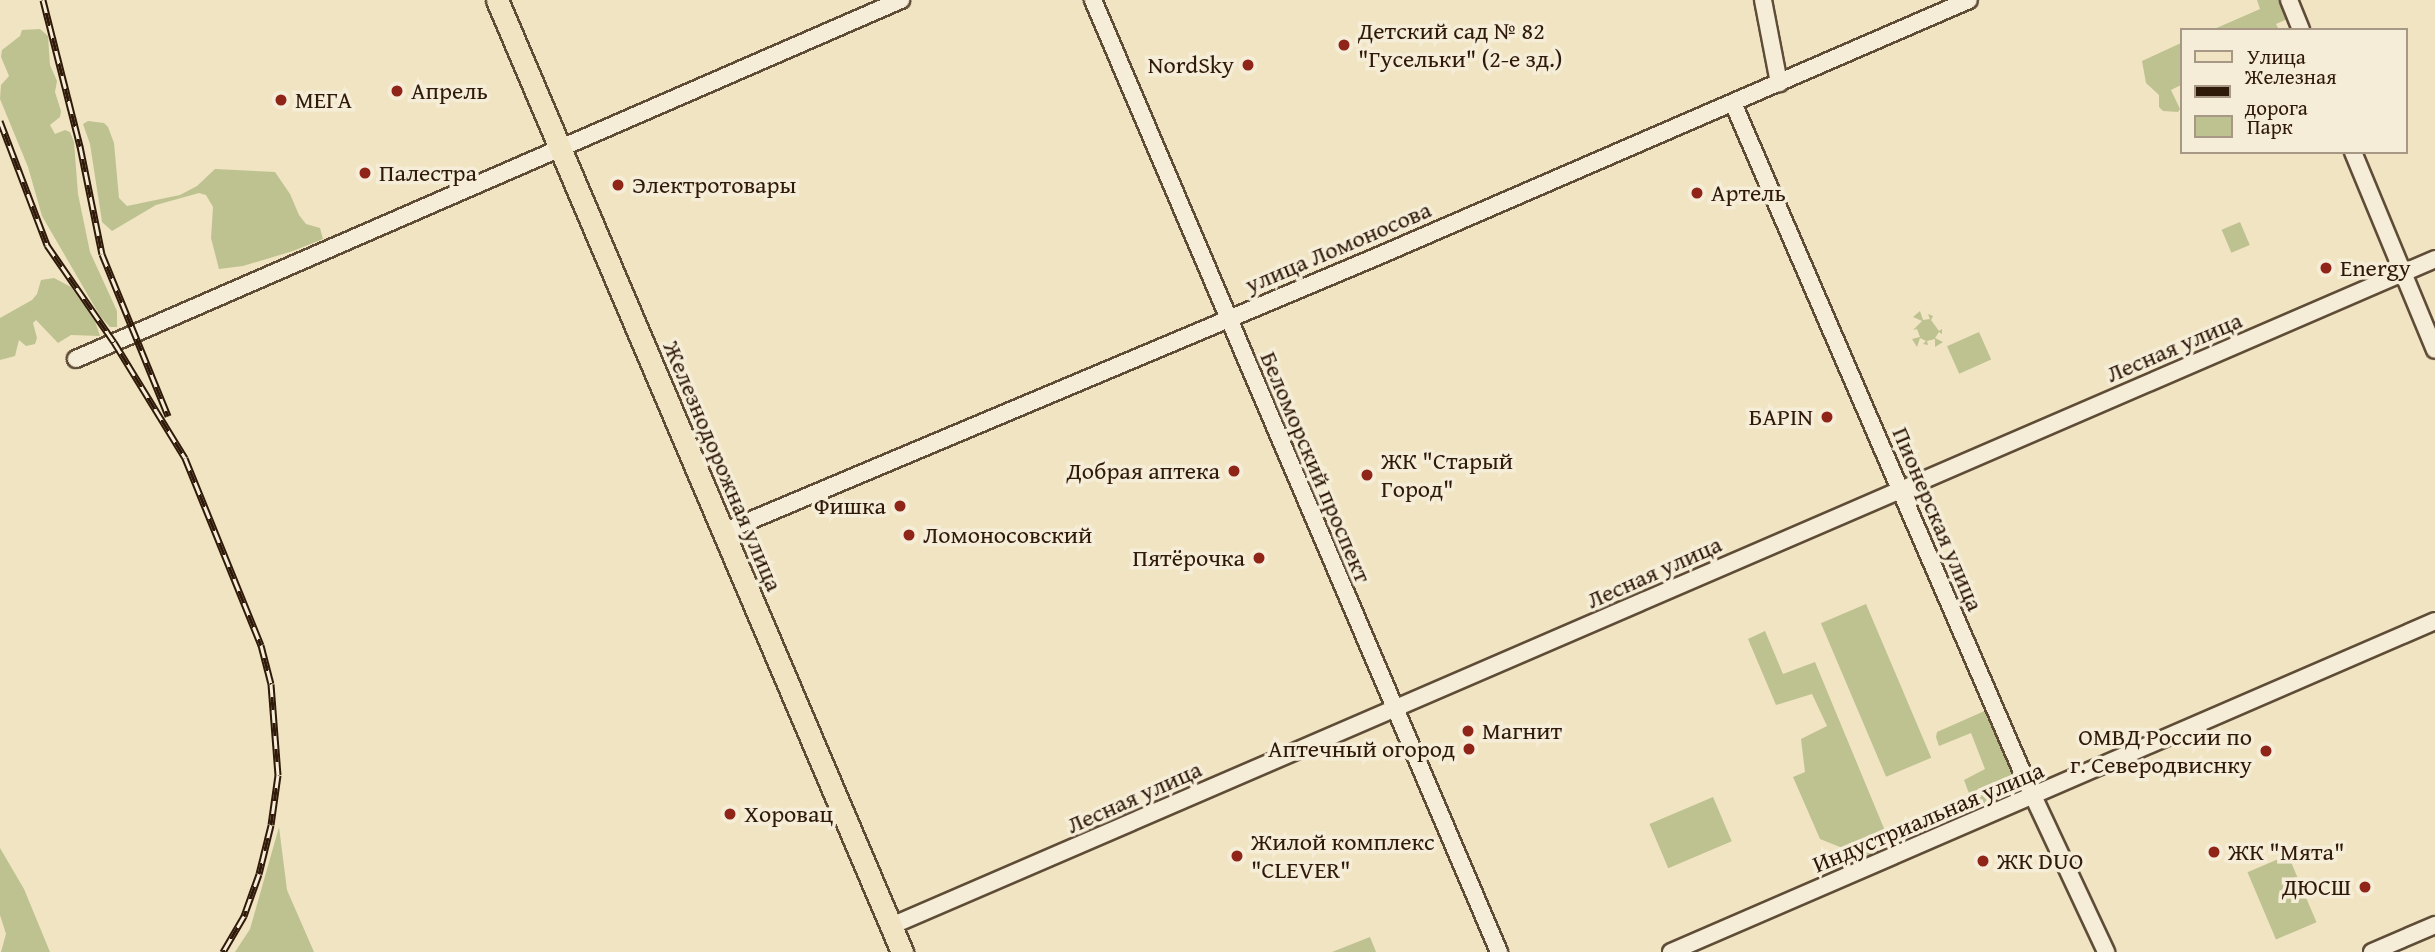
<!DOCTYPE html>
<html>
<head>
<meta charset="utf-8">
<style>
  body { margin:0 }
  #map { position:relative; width:2435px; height:952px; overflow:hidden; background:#f0e4c2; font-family:"Gentium Book Plus",serif }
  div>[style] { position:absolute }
  .green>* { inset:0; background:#bec290; transform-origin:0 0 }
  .roads { filter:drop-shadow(2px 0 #5f4c37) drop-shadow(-2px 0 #5f4c37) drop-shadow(0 2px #5f4c37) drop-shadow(0 -2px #5f4c37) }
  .minor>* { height:16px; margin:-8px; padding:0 8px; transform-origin:8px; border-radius:8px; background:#f5edd7 }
  .major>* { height:21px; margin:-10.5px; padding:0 10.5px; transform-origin:10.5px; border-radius:10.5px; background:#f0e4c2 }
  .rail>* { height:7px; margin-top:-3.5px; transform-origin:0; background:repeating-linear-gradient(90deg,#f5edd7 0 13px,#2f1909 0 26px); box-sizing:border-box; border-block:2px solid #2f1909 }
  .dots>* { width:19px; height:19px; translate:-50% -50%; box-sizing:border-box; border:4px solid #f5edd7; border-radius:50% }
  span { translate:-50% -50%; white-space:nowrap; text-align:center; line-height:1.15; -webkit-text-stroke:7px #f5edd7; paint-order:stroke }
  .poi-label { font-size:24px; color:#2f1909 }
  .left { translate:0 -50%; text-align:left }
  .right { translate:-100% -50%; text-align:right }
  .street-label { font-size:24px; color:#2f1909 }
  .legend { position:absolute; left:2180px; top:28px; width:228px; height:126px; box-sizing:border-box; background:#f5edd7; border:2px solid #a69885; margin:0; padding:9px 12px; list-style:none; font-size:21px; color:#2f1909 }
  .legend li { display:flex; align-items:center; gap:14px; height:35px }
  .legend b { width:35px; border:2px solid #a69885 }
</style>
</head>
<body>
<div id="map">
  <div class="green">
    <div style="clip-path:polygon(2257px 0,2285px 0,2292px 17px,2276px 24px,2279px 30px,2212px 30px,2260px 9px)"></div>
    <div style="clip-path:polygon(40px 29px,48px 36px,50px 65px,57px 81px,55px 92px,61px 111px,60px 117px,50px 125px,55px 134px,65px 130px,70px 132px,74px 142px,78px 194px,90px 252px,117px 311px,117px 327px,110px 327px,100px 316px,42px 216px,28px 167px,0 99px,1px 85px,9px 76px,1px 57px,2px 50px,20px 36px,22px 30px)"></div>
    <div style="clip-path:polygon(2181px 43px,2181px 85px,2171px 90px,2180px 109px,2178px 112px,2163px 111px,2159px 107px,2159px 95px,2146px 83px,2142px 61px)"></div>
    <div style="clip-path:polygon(88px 121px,104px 123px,108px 127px,114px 143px,119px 198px,127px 206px,180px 195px,197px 186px,215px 169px,275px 172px,290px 194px,299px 215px,306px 224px,320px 228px,323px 239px,293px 251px,243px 266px,219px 269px,211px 238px,213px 207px,206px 195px,199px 193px,156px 205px,112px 231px,102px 222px,101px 215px,90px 144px,83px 124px)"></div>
    <div style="left:2240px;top:222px;width:25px;height:20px;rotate:67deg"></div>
    <div style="clip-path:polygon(54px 278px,71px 287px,95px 321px,100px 336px,71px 335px,58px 343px,36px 320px,33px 323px,37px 338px,35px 344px,26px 346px,19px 340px,15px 356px,0 360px,0 318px,32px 300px,37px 294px,41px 280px)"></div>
    <div style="clip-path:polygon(1920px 311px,1923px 320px,1930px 319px,1928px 314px,1933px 316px,1931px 320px,1939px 331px,1942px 329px,1942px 334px,1939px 332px,1935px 338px,1943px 342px,1935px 347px,1935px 339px,1927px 341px,1928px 345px,1923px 344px,1926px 341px,1920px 338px,1917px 347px,1912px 339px,1920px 337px,1917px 329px,1913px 330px,1922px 321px,1913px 317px)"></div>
    <div style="left:1979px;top:332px;width:30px;height:35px;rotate:66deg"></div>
    <div style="left:1866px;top:604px;width:167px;height:49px;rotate:67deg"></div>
    <div style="clip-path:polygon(1765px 631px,1783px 674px,1815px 662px,1888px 838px,1855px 853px,1820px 839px,1793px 777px,1805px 772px,1801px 739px,1827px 726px,1812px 694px,1776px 705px,1748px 639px)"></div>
    <div style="clip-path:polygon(1989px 709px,2020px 781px,2002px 789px,2006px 801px,1832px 876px,1829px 868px,1974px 807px,1964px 780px,1985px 769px,1971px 733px,1939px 746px,1936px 737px,1937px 732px)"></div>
    <div style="left:1713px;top:797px;width:48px;height:69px;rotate:67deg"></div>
    <div style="clip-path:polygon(279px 827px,287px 890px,314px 952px,235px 952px,250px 929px)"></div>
    <div style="clip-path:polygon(0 848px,24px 889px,50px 952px,1px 952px,6px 934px,0 915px)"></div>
    <div style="left:2288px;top:855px;width:73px;height:44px;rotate:67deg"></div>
    <div style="clip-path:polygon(1370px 937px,1376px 952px,1332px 952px)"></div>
  </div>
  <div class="roads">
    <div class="minor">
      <div style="left:1093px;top:0;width:1035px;rotate:66.9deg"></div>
      <div style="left:1763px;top:0;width:85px;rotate:79.1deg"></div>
      <div style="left:2289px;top:0;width:32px;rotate:68deg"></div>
      <div style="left:1733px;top:103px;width:741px;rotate:66.62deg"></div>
      <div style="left:2027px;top:783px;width:187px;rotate:64.9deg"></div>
      <div style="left:2353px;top:152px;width:214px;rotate:67.5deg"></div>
      <div style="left:76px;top:359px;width:900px;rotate:-23.52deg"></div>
      <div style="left:723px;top:532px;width:709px;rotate:-22.84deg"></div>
      <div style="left:1376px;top:257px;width:646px;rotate:-23.43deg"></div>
      <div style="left:891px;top:926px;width:1682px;rotate:-23.36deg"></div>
      <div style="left:1671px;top:952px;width:833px;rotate:-23.42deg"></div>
      <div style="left:2372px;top:952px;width:69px;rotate:-23.2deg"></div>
    </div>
    <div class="major">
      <div style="left:497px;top:0;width:1035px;rotate:66.95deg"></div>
    </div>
  </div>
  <div class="rail">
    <div style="left:43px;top:0;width:151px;rotate:75.8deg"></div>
    <div style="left:80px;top:146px;width:110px;rotate:78.5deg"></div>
    <div style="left:102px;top:254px;width:175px;rotate:67.8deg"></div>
    <div style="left:0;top:121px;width:133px;rotate:69.2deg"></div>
    <div style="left:47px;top:245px;width:118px;rotate:55.4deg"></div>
    <div style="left:114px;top:342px;width:136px;rotate:58.5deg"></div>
    <div style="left:185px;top:458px;width:202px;rotate:67.9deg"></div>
    <div style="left:261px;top:645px;width:40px;rotate:75.6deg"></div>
    <div style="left:271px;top:684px;width:91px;rotate:85.6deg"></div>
    <div style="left:278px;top:775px;width:50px;rotate:98deg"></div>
    <div style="left:271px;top:825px;width:50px;rotate:103.8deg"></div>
    <div style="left:259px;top:874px;width:45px;rotate:109.7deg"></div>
    <div style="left:244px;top:916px;width:42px;rotate:120.3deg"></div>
  </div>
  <div class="dots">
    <div style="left:1344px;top:45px;background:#8f2418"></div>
    <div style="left:1248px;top:65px;background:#8f2418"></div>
    <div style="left:397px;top:91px;background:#8f2418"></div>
    <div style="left:281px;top:100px;background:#8f2418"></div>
    <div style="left:365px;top:173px;background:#8f2418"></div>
    <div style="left:618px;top:185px;background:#8f2418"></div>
    <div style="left:1697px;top:193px;background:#8f2418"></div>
    <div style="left:2326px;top:268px;background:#8f2418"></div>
    <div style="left:1827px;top:417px;background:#8f2418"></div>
    <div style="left:1234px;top:471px;background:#8f2418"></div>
    <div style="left:1367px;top:475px;background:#8f2418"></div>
    <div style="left:900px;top:506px;background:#8f2418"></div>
    <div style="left:909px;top:535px;background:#8f2418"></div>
    <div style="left:1259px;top:558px;background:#8f2418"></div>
    <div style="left:1468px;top:731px;background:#8f2418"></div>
    <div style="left:1469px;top:749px;background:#8f2418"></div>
    <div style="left:2266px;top:751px;background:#8f2418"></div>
    <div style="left:730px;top:814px;background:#8f2418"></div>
    <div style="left:2214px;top:852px;background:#8f2418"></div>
    <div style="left:1237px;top:856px;background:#8f2418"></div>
    <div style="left:1983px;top:861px;background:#8f2418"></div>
    <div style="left:2365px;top:887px;background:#8f2418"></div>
  </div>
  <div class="poi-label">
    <span class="left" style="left:1358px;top:45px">Детский сад № 82<br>"Гусельки" (2-е зд.)</span>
    <span class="right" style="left:1234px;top:65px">NordSky</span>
    <span class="left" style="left:411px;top:91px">Апрель</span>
    <span class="left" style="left:295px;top:100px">МЕГА</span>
    <span class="left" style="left:379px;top:173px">Палестра</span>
    <span class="left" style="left:632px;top:185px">Электротовары</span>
    <span class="left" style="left:1711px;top:193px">Артель</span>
    <span class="left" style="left:2340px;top:268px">Energy</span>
    <span class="right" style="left:1813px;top:417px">БАРIN</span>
    <span class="left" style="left:1381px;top:475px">ЖК "Старый<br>Город"</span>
    <span class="right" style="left:1220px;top:471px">Добрая аптека</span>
    <span class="right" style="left:886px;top:506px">Фишка</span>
    <span class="left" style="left:923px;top:535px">Ломоносовский</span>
    <span class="right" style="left:1245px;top:558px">Пятёрочка</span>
    <span class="left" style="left:1482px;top:731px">Магнит</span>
    <span class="right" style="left:2252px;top:751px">ОМВД России по<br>г. Северодвиснку</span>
    <span class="right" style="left:1455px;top:749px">Аптечный огород</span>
    <span class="left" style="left:744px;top:814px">Хоровац</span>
    <span class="left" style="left:1251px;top:856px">Жилой комплекс<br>"СLEVER"</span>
    <span class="left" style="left:2228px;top:852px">ЖК "Мята"</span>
    <span class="left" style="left:1997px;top:861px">ЖК DUO</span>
    <span class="right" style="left:2351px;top:887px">ДЮСШ</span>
  </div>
  <div class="street-label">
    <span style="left:1338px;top:247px;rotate:-23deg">улица Ломоносова</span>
    <span style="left:2174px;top:347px;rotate:-23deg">Лесная улица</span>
    <span style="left:723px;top:466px;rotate:67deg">Железнодорожная улица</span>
    <span style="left:1316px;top:467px;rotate:67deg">Беломорский проспект</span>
    <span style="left:1938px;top:519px;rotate:67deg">Пионерская улица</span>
    <span style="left:1654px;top:572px;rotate:-24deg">Лесная улица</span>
    <span style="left:1134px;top:797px;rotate:-24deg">Лесная улица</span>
    <span style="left:1928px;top:817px;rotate:-23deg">Индустриальная улица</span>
  </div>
  <ul class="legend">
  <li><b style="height:9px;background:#f0e4c2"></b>Улица</li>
  <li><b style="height:9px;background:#2f1909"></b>Железная дорога</li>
  <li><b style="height:19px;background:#bec290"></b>Парк</li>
  </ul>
</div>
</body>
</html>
